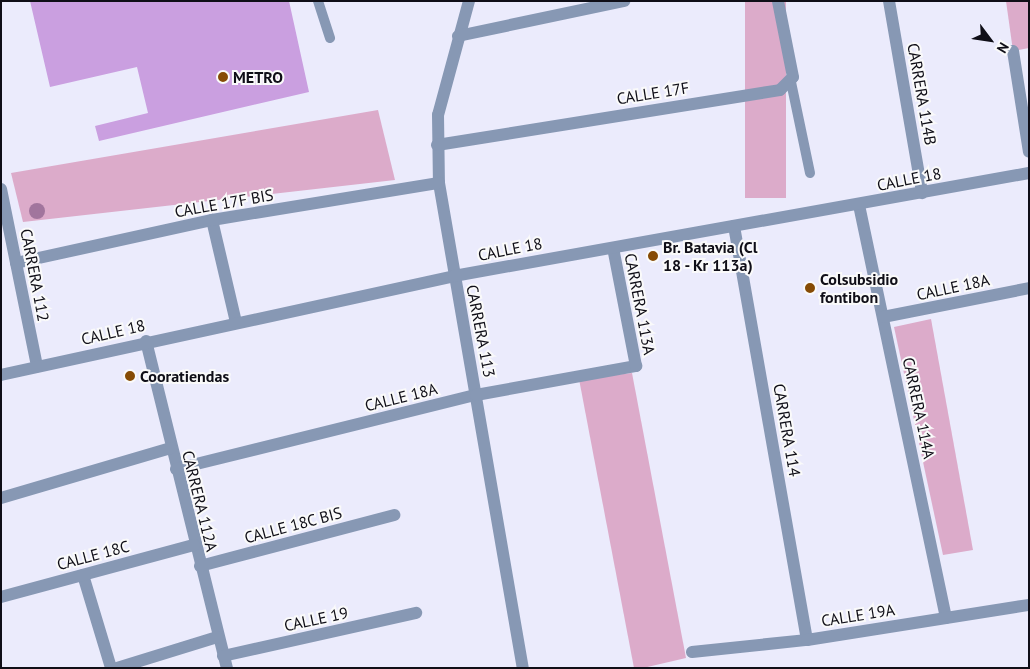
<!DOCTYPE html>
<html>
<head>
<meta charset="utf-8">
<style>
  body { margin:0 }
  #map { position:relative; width:1030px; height:669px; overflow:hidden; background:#ebebfc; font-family:"PT Sans",sans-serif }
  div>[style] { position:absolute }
  .green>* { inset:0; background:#dcabca; transform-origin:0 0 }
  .building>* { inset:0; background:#ca9fe0 }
  .service>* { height:10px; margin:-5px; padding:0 5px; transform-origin:5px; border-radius:5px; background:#8798b4 }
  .pedestrian>* { height:12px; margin:-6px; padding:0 6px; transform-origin:6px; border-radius:6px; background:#8798b4 }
  .minor>* { height:12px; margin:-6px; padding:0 6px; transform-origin:6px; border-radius:6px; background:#8798b4 }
  .tertiary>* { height:12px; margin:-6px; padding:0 6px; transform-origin:6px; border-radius:6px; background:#8798b4 }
  .trees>* { width:16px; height:16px; margin:-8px; border-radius:50%; background:#a1759d }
  .dots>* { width:14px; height:14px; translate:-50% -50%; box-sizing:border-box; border:2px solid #fafafa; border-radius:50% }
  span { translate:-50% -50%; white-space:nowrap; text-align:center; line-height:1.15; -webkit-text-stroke:4px #fafafa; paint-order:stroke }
  .poi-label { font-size:16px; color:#0f0e17; font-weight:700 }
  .left { translate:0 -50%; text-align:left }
  .street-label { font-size:16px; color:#0f0e17 }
  .frame { position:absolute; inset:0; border:2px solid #0f0e17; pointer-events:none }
  .north { position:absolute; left:965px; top:15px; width:50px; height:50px; -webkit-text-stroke:4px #fafafa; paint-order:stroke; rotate:121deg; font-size:14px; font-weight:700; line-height:20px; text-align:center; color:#0f0e17 }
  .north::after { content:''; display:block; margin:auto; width:18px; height:22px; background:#0f0e17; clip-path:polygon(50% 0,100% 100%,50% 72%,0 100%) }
</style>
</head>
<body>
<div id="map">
  <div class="green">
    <div style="left:745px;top:1px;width:41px;height:197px"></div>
    <div style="clip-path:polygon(1006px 1px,1029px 1px,1029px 48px,1013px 51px)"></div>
    <div style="clip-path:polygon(378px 110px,395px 180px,23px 222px,11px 173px)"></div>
    <div style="clip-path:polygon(931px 319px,973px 550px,943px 555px,894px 327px)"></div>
    <div style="clip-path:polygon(632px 373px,686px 658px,643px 668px,634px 668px,579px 379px)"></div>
  </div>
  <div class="building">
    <div style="clip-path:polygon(30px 1px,289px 1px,309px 92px,99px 141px,95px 126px,148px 113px,137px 67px,50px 87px)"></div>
  </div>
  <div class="service">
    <div style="left:318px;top:1px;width:39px;rotate:72deg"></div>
    <div style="left:791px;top:82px;width:93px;rotate:78.2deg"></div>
  </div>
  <div class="pedestrian">
    <div style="left:1013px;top:51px;width:102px;rotate:81deg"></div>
  </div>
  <div class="minor">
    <div style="left:469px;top:1px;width:118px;rotate:105.2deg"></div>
    <div style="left:438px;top:115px;width:68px;rotate:89.2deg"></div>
    <div style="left:439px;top:183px;width:492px;rotate:80.2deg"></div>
    <div style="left:889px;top:1px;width:195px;rotate:80.2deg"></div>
    <div style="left:458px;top:36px;width:170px;rotate:-11.9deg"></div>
    <div style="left:437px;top:145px;width:347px;rotate:-9.1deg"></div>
    <div style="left:780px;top:90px;width:18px;rotate:-45deg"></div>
    <div style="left:793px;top:77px;width:77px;rotate:-101.2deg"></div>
    <div style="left:859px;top:205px;width:422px;rotate:78.1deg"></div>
    <div style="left:212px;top:220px;width:105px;rotate:76.8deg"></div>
    <div style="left:734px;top:226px;width:420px;rotate:80deg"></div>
    <div style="left:16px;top:263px;width:201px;rotate:-12.4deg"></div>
    <div style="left:212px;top:220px;width:230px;rotate:-9.3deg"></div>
    <div style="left:883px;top:317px;width:149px;rotate:-11.2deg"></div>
    <div style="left:146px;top:341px;width:337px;rotate:76.1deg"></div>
    <div style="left:176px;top:469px;width:309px;rotate:-13.9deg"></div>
    <div style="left:476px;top:395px;width:163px;rotate:-10.3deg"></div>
    <div style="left:636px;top:366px;width:120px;rotate:-101deg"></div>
    <div style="left:1px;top:498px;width:177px;rotate:-16.4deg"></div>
    <div style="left:200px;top:566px;width:201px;rotate:-14.7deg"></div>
    <div style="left:83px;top:575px;width:97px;rotate:73.2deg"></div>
    <div style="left:1px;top:597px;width:200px;rotate:-15.1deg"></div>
    <div style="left:692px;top:652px;width:116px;rotate:-6deg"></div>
    <div style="left:807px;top:640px;width:225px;rotate:-9deg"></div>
    <div style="left:223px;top:656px;width:198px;rotate:-12.6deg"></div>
    <div style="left:117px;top:668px;width:105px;rotate:-17.2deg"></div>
  </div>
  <div class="tertiary">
    <div style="left:1px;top:189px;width:181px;rotate:78.5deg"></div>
    <div style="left:1px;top:375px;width:464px;rotate:-12.3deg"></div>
    <div style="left:454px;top:276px;width:584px;rotate:-10.16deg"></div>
  </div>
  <div class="trees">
    <div style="left:37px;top:211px"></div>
  </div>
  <div class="dots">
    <div style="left:223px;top:77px;background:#864b05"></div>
    <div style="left:653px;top:256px;background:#864b05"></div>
    <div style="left:810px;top:288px;background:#864b05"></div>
    <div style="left:130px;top:376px;background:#864b05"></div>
  </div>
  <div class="poi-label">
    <span class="left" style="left:233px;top:77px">METRO</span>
    <span class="left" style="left:663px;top:256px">Br. Batavia (Cl<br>18 - Kr 113a)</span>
    <span class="left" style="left:820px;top:288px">Colsubsidio<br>fontibon</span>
    <span class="left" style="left:140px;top:376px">Cooratiendas</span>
  </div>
  <div class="street-label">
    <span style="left:653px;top:93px;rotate:-9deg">CALLE 17F</span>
    <span style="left:922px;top:94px;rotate:80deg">CARRERA 114B</span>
    <span style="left:909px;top:179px;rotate:-11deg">CALLE 18</span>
    <span style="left:224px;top:203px;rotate:-10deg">CALLE 17F BIS</span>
    <span style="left:510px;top:249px;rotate:-11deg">CALLE 18</span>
    <span style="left:35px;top:275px;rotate:79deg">CARRERA 112</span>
    <span style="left:953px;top:287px;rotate:-12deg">CALLE 18A</span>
    <span style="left:640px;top:304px;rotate:79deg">CARRERA 113A</span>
    <span style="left:481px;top:331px;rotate:79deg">CARRERA 113</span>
    <span style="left:113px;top:332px;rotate:-13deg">CALLE 18</span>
    <span style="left:401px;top:397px;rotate:-14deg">CALLE 18A</span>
    <span style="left:919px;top:408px;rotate:78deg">CARRERA 114A</span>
    <span style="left:787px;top:430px;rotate:80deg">CARRERA 114</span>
    <span style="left:200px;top:501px;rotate:76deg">CARRERA 112A</span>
    <span style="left:293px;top:525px;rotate:-15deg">CALLE 18C BIS</span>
    <span style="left:93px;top:555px;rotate:-15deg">CALLE 18C</span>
    <span style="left:858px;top:615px;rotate:-9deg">CALLE 19A</span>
    <span style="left:316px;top:619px;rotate:-12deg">CALLE 19</span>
  </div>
  <div class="frame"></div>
  <div class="north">N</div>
</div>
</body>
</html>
